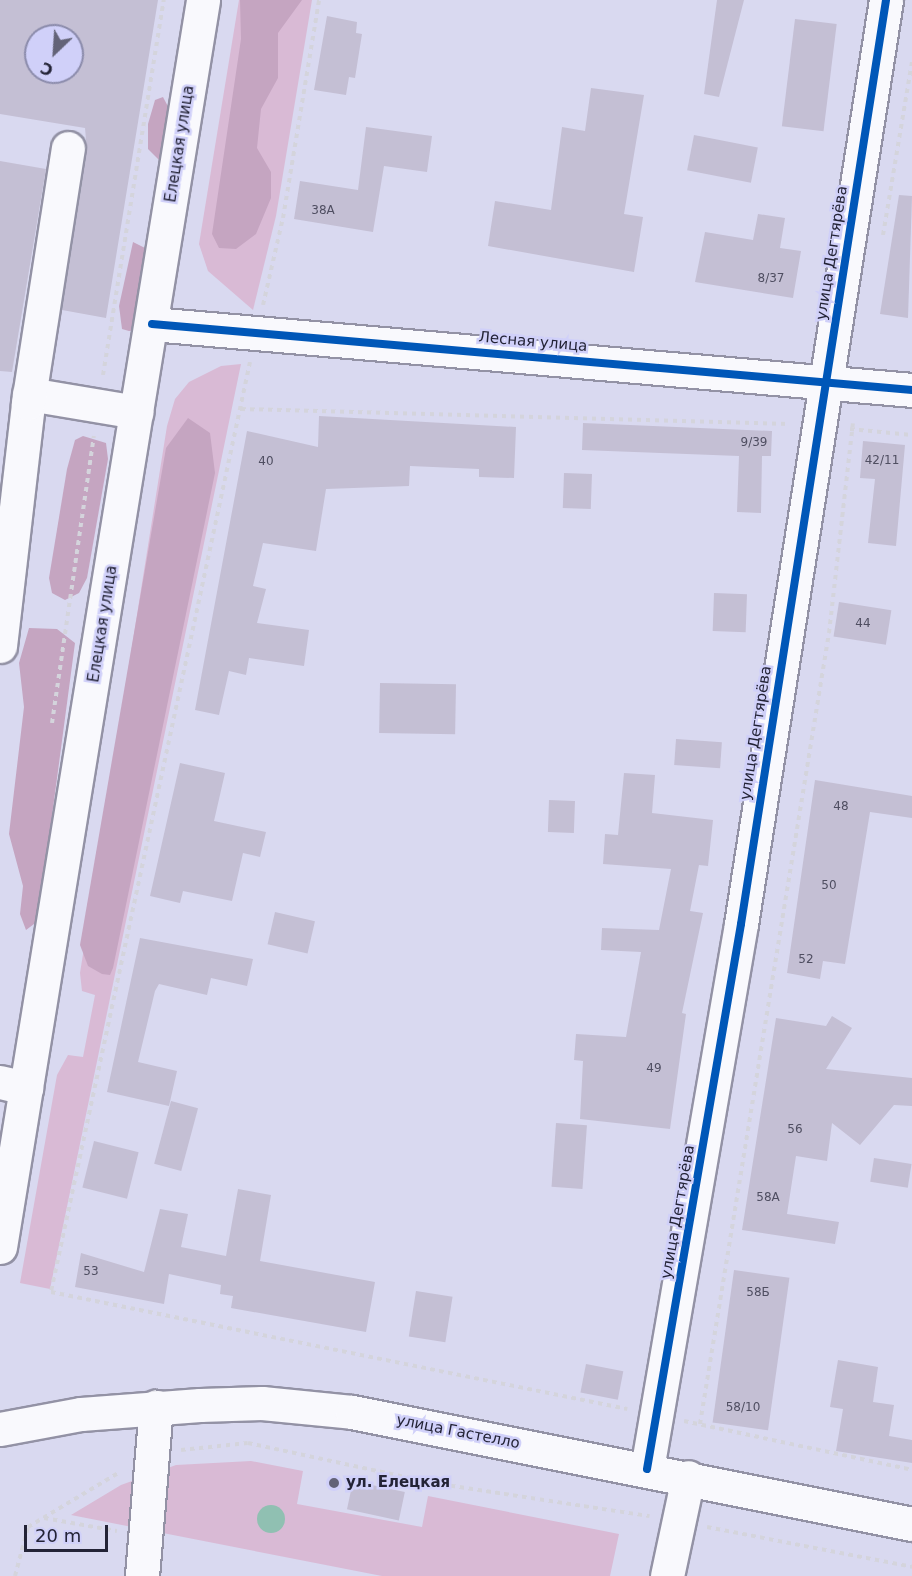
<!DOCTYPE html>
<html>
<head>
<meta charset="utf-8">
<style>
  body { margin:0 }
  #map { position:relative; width:912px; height:1576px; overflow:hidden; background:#d9d9f0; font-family:"DejaVu Sans",sans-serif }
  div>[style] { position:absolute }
  .green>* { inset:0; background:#d9bad5 }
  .forest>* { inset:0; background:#c5a5c1 }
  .water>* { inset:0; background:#90c0b2 }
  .round { border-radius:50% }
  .building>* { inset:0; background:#c4bfd4; transform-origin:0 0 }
  .path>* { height:4px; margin-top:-2px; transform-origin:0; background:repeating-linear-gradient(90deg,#d4d4dc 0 4.5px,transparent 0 9px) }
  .roads { filter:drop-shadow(2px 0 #9392a5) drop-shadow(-2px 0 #9392a5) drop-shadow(0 2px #9392a5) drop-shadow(0 -2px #9392a5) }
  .minor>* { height:33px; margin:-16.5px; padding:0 16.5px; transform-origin:16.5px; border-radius:16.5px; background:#f9f9fd }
  .major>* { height:33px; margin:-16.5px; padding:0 16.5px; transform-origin:16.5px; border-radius:16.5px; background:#f9f9fd }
  .cycleway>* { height:8px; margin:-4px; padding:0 4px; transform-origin:4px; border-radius:4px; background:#0057b8 }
  .dots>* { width:16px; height:16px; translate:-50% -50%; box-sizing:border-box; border:3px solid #d0d0f9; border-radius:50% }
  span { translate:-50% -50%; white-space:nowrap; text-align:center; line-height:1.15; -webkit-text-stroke:5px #d0d0f9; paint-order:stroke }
  .number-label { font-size:12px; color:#4f4e61 }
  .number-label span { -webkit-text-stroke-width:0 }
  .street-label { font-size:15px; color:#232336 }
  .poi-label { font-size:15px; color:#232336; font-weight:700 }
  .left { translate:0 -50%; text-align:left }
  .north { position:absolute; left:24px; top:24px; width:60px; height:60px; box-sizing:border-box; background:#d0d0f9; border:2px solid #8b8bab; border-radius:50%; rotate:205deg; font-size:16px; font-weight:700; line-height:24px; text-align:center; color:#232336 }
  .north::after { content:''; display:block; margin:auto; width:21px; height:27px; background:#636377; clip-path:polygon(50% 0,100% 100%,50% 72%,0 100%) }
  .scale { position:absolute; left:24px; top:1525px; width:84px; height:27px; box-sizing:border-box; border:3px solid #232336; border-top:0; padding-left:8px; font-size:18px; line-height:21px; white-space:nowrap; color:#232336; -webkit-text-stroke:4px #d0d0f9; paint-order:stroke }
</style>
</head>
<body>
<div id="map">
  <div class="green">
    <div style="clip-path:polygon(239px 0,312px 0,276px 216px,253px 310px,208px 271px,199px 244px)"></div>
    <div style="clip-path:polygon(241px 364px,50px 1289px,20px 1283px,57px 1075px,68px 1055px,83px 1057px,95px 995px,82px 991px,80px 973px,167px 426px,175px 399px,189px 382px,221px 366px)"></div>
    <div style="clip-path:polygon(251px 1461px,303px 1471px,297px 1504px,422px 1527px,428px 1496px,619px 1534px,610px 1576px,382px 1576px,71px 1515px,121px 1485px,176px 1465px)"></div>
  </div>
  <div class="forest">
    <div style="clip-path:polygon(240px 0,302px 0,278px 33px,278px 78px,261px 109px,257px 148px,271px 172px,271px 198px,256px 234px,236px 249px,219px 248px,212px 234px,241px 39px)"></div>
    <div style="clip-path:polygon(163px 97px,174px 118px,167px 157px,159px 160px,148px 149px,148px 124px,155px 100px)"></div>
    <div style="clip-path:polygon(133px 242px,147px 249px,138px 330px,129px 331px,122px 329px,119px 306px)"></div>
    <div style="clip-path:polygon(188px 418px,210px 433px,215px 473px,113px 968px,110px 975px,102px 974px,88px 966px,80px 945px,166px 448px)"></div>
    <div style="clip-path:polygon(83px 436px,106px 443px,108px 459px,87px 578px,79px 593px,65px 600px,52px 593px,49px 578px,67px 469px,75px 440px)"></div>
    <div style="clip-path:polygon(29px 628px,57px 629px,75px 643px,38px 921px,26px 930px,20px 914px,23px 886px,9px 834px,24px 707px,19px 663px)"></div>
  </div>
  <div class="water">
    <div class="round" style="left:257px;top:1505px;width:28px;height:28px"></div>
  </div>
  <div class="building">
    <div style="clip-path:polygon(evenodd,0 0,158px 0,106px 318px,62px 310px,87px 151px,85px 128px,0 114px,0 0,36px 36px,72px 36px,72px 72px,36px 72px,36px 36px)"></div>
    <div style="clip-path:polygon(717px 0,744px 0,719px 97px,704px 94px)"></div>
    <div style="clip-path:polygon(327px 16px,357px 22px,356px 33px,362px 34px,355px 78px,349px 77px,346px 95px,314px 90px)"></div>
    <div style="left:795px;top:19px;width:42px;height:108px;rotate:7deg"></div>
    <div style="clip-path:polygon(591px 88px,644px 95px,624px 214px,643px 217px,634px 272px,488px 246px,495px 201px,551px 210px,562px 127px,585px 131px)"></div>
    <div style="clip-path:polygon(366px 127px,432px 136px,427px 172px,384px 166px,373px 232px,294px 219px,300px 181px,358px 190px)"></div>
    <div style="left:694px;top:135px;width:65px;height:36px;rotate:11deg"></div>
    <div style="clip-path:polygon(0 161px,46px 169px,12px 372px,0 371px)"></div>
    <div style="clip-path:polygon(899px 195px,912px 196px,908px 318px,880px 314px)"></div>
    <div style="clip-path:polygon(758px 214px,785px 218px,780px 248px,801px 251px,793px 298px,695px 282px,705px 232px,753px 240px)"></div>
    <div style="clip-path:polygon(319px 416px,516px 427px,514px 478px,479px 477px,479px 469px,410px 466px,409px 486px,326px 489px,316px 551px,263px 543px,253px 586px,266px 589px,257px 623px,309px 630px,304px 666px,249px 658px,246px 675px,229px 671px,219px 715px,195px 710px,247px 431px,318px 447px)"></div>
    <div style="clip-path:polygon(583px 423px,772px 431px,771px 456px,762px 456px,761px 513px,737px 512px,739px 456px,582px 450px)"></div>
    <div style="clip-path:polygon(863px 441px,905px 445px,896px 546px,868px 543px,875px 479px,860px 478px)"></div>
    <div style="left:564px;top:473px;width:28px;height:35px;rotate:2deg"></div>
    <div style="left:714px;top:593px;width:33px;height:38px;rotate:2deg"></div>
    <div style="left:839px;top:602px;width:53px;height:35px;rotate:9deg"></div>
    <div style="left:380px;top:683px;width:76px;height:50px;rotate:1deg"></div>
    <div style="left:676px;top:739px;width:46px;height:26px;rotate:4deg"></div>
    <div style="clip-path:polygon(180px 763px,225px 773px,214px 821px,266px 832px,260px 857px,243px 853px,232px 901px,183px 891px,180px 903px,150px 896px)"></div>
    <div style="clip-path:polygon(624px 773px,655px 775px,652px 813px,713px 820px,708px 866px,699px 865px,690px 911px,703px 913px,682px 1013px,686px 1014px,670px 1129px,580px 1119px,583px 1061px,574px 1060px,576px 1034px,626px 1037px,641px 952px,601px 950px,602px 928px,659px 930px,671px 869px,603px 864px,605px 834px,618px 835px)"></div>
    <div style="clip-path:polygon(815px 780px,912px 796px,912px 818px,870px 812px,845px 964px,823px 961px,820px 979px,787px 973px)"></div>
    <div style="left:549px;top:800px;width:26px;height:32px;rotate:2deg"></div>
    <div style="left:275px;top:912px;width:41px;height:33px;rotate:13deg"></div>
    <div style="clip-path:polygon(140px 938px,253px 959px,247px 986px,211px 978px,207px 995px,159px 984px,155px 991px,138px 1062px,177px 1071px,169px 1106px,107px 1092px)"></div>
    <div style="clip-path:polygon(832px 1016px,852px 1028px,826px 1069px,912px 1078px,912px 1106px,894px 1105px,860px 1145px,832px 1123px,827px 1161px,796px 1156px,787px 1214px,839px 1222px,835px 1244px,742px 1230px,776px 1018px,826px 1026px)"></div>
    <div style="left:171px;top:1101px;width:28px;height:65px;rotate:15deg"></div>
    <div style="left:556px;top:1123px;width:31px;height:64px;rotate:4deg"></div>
    <div style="left:94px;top:1141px;width:46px;height:48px;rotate:14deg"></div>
    <div style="left:874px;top:1158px;width:38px;height:24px;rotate:9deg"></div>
    <div style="clip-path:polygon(238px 1189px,271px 1195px,260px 1261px,375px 1282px,366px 1332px,231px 1308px,233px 1296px,220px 1294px,221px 1285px,169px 1274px,164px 1304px,75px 1287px,81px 1253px,144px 1272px,160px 1209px,188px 1214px,181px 1247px,226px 1256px)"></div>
    <div style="left:734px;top:1270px;width:56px;height:154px;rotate:8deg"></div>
    <div style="left:416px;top:1291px;width:37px;height:46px;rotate:9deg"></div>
    <div style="clip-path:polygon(838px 1360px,878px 1367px,873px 1402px,894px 1405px,889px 1436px,912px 1440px,912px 1463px,836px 1451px,843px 1409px,830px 1407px)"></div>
    <div style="left:586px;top:1364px;width:38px;height:29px;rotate:11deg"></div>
    <div style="left:353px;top:1481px;width:53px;height:29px;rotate:12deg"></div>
  </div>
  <div class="path">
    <div style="left:883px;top:235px;width:176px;rotate:-80.5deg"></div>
    <div style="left:263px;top:305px;width:89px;rotate:-77.1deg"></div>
    <div style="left:283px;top:218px;width:221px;rotate:-80.6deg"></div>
    <div style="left:250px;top:362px;width:951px;rotate:102.08deg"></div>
    <div style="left:51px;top:1292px;width:588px;rotate:11.48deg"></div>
    <div style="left:103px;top:375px;width:380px;rotate:-80.8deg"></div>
    <div style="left:241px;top:409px;width:548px;rotate:1.57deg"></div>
    <div style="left:850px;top:429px;width:62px;rotate:5.5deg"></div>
    <div style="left:52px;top:723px;width:290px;rotate:-81.7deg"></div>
    <div style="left:684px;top:1421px;width:233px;rotate:12.1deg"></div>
    <div style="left:700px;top:1424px;width:801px;rotate:-80.74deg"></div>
    <div style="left:829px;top:633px;width:211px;rotate:-83.5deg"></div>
    <div style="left:181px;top:1450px;width:67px;rotate:-6deg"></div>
    <div style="left:248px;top:1443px;width:189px;rotate:12.2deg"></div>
    <div style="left:433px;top:1483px;width:219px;rotate:8.7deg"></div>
    <div style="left:44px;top:1518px;width:74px;rotate:10.1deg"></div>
    <div style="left:707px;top:1527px;width:209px;rotate:11deg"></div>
    <div style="left:15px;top:1576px;width:51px;rotate:-75.1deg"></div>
    <div style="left:28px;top:1527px;width:107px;rotate:-30.9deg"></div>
  </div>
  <div class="roads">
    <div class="minor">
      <div style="left:152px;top:324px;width:763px;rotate:4.96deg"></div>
      <div style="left:29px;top:394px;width:109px;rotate:9.5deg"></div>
      <div style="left:0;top:646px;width:245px;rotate:-83.4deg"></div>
      <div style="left:28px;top:403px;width:258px;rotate:-81.1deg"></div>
      <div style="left:0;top:1082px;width:27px;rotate:13deg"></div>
      <div style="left:647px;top:1469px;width:553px;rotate:-80.21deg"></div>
      <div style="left:741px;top:924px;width:935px;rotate:-81.08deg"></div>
      <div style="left:142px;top:1576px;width:170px;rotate:-85.3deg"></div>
      <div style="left:667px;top:1576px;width:101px;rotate:-78deg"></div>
    </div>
    <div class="major">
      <div style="left:0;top:1247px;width:1263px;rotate:-80.75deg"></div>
      <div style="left:0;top:1429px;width:82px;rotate:-10.5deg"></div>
      <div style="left:81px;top:1414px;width:119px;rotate:-4.3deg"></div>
      <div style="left:200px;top:1405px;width:62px;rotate:-1.8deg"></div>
      <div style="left:262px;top:1403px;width:90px;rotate:5.7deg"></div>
      <div style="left:352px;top:1412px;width:571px;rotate:11.31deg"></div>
    </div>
  </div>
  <div class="cycleway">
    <div style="left:152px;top:324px;width:763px;rotate:4.96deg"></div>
    <div style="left:647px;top:1469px;width:553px;rotate:-80.21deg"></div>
    <div style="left:741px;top:924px;width:935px;rotate:-81.08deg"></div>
  </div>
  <div class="dots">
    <div style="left:334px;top:1483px;background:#636377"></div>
  </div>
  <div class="number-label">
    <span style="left:323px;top:211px">38А</span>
    <span style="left:771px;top:279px">8/37</span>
    <span style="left:754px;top:443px">9/39</span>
    <span style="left:882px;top:461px">42/11</span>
    <span style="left:266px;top:462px">40</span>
    <span style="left:863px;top:624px">44</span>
    <span style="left:841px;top:807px">48</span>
    <span style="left:829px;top:886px">50</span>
    <span style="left:806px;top:960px">52</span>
    <span style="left:654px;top:1069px">49</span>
    <span style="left:795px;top:1130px">56</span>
    <span style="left:768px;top:1198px">58А</span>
    <span style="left:91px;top:1272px">53</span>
    <span style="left:758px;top:1293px">58Б</span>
    <span style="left:743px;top:1408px">58/10</span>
  </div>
  <div class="street-label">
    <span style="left:180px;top:144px;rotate:-81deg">Елецкая улица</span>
    <span style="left:832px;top:253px;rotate:-81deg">улица Дегтярёва</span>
    <span style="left:533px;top:342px;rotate:5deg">Лесная улица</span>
    <span style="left:103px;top:624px;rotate:-81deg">Елецкая улица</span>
    <span style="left:756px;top:733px;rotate:-81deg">улица Дегтярёва</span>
    <span style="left:678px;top:1212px;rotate:-80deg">улица Дегтярёва</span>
    <span style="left:458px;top:1432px;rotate:11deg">улица Гастелло</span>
  </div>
  <div class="poi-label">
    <span class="left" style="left:346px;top:1483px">ул. Елецкая</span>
  </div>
  <div class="north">С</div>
  <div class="scale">20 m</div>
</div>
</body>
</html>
